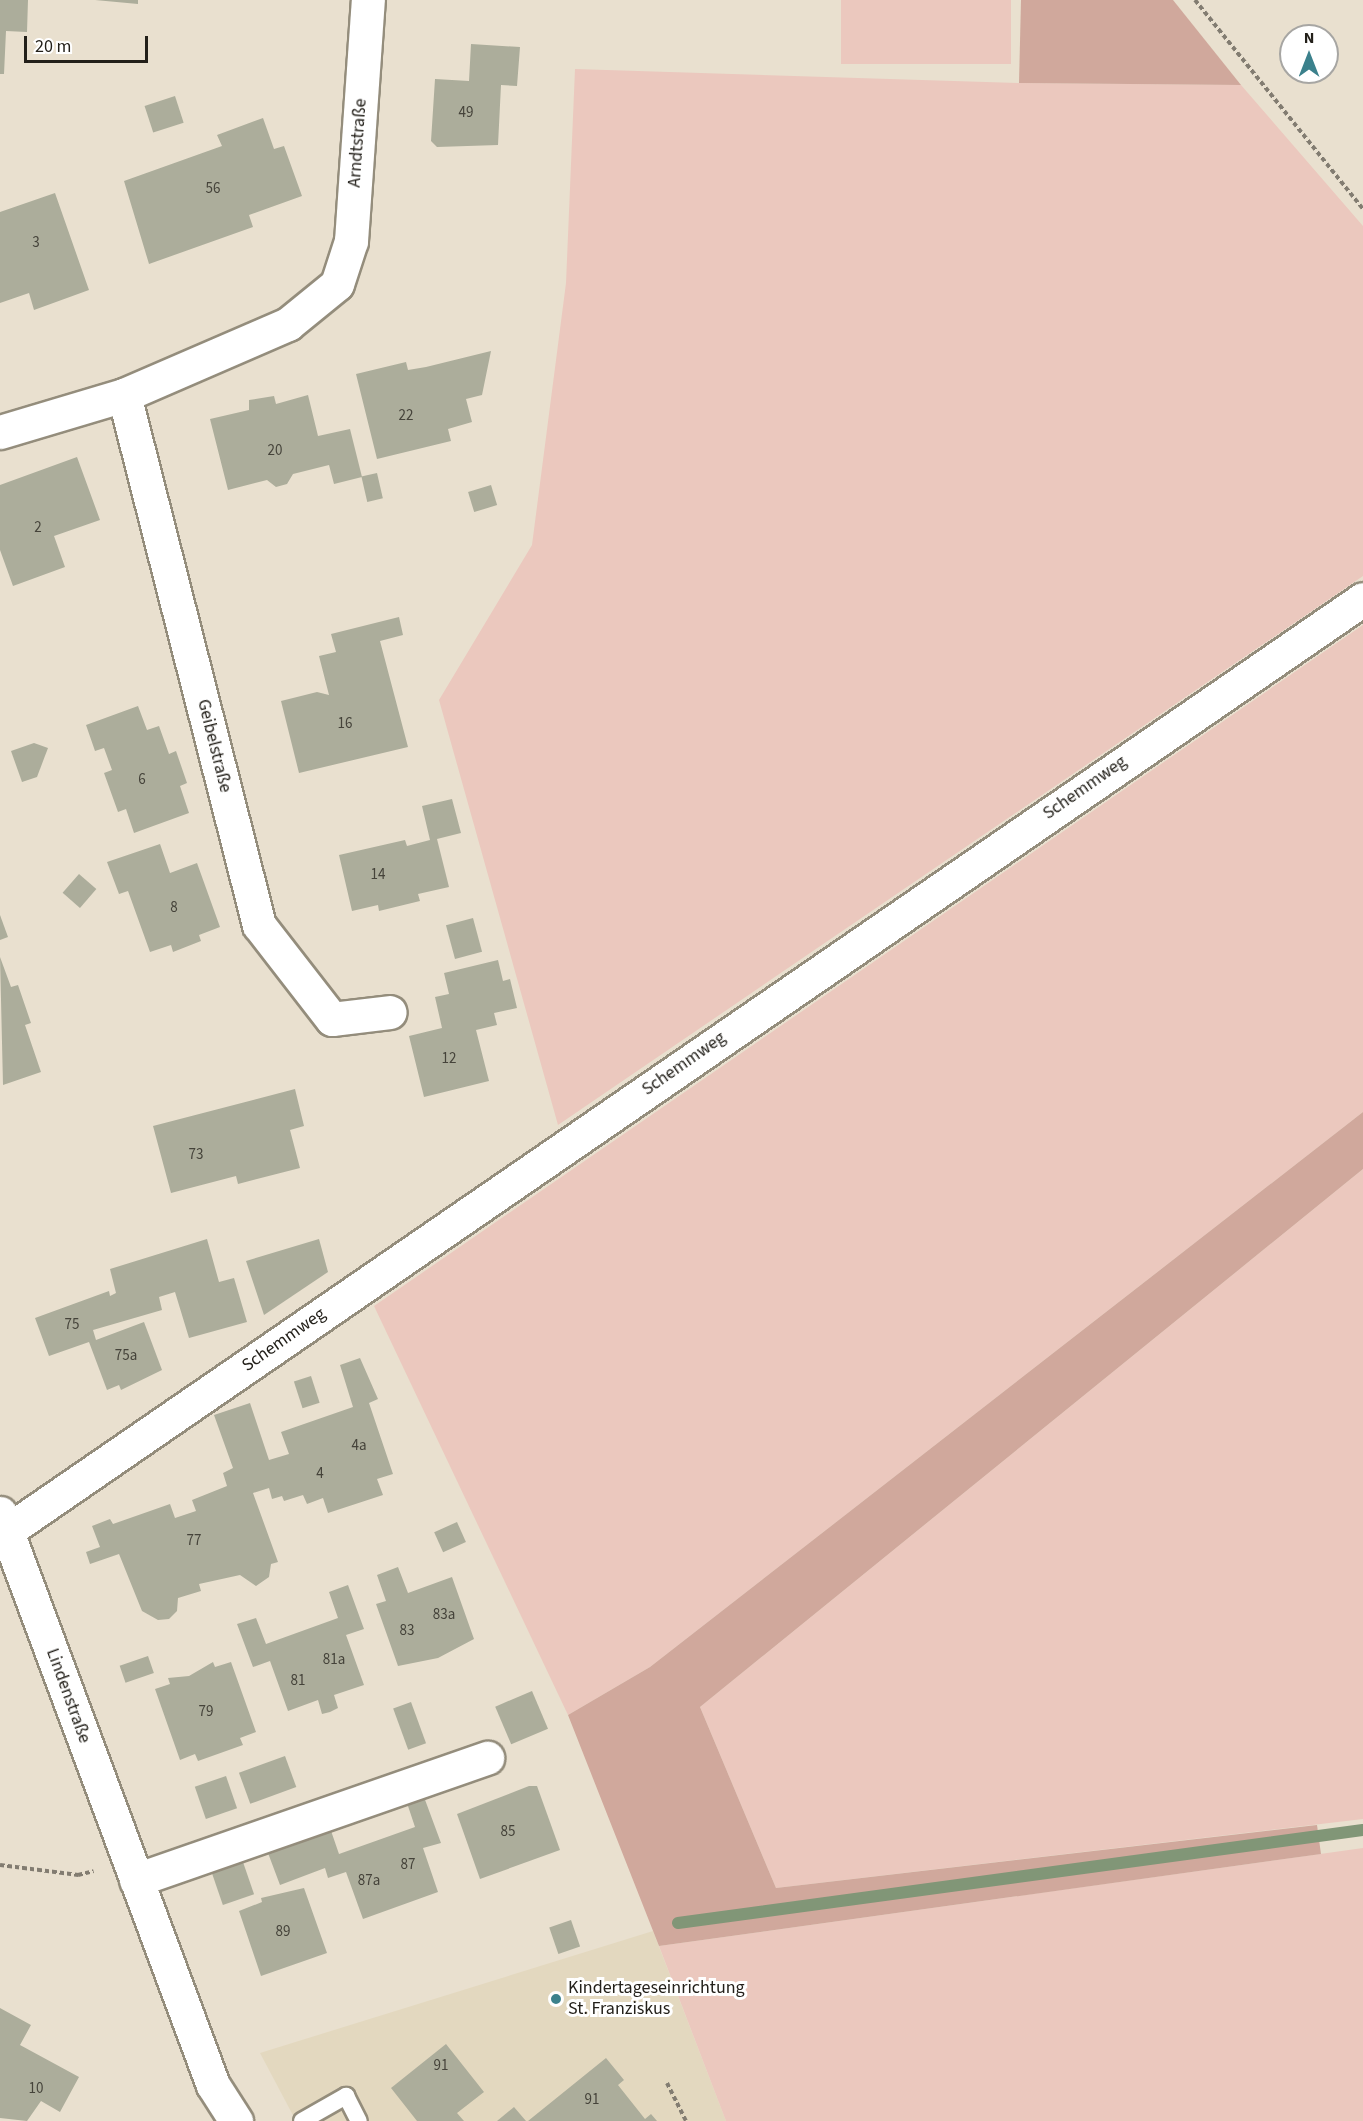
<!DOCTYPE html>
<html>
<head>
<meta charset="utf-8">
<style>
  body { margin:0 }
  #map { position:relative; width:1363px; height:2121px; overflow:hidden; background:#e9e0cf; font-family:"Source Sans 3",sans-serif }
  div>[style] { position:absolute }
  .built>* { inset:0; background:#e3d8bf }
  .green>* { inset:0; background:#ebc8be; transform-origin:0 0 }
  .forest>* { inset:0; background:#d0a89c }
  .stream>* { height:12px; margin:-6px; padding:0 6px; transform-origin:6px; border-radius:6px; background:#819677 }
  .building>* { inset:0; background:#acad9b; transform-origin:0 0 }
  .path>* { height:4px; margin-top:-2px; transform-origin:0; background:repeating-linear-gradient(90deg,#827c71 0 4.5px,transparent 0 7.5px) }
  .roads { filter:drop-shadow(2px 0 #948d7c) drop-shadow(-2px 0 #948d7c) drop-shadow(0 2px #948d7c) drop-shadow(0 -2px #948d7c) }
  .lane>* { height:16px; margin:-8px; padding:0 8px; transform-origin:8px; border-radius:8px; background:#fff }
  .street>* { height:33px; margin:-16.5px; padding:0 16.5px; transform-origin:16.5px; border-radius:16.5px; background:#fff }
  .dots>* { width:16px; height:16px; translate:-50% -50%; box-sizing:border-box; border:3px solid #fff; border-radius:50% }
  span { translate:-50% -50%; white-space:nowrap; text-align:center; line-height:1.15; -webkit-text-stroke:6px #fff; paint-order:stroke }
  .number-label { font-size:15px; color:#45433a }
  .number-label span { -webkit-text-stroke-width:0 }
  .street-label { font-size:18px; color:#23201a }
  .poi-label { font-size:18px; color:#23201a }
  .left { translate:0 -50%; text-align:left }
  .north { position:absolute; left:1279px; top:24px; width:60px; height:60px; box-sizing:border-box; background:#fff; border:2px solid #a7a6a3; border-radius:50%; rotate:0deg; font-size:16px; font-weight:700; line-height:24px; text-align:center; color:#23201a }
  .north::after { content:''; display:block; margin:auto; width:21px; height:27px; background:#3b818c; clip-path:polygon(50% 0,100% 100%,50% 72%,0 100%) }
  .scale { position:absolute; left:24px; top:36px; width:124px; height:27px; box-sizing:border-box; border:3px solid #23201a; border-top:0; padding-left:8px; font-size:18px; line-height:21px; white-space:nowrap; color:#23201a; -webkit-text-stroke:4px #fff; paint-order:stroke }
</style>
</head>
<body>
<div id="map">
  <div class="built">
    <div style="clip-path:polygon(653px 1931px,726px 2121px,296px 2121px,260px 2053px)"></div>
  </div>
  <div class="green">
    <div style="left:841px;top:0;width:170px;height:64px"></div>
    <div style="clip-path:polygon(575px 69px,1019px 83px,1241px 85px,1363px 226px,1363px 576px,558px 1125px,439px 700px,532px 545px,566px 283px)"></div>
    <div style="clip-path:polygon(1363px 625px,1363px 1112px,650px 1667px,568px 1715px,374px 1306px)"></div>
    <div style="clip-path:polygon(1363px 1169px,1363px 1819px,776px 1888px,700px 1707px)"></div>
    <div style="clip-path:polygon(1363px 1848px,1363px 2121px,726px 2121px,659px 1946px)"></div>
  </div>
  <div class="forest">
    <div style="clip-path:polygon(1021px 0,1173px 0,1241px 85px,1019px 83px)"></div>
    <div style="clip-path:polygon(1363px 1112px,1363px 1169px,700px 1707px,776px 1888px,1317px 1825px,1321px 1854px,659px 1946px,568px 1715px,650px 1667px)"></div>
  </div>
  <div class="stream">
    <div style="left:678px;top:1923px;width:691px;rotate:-7.73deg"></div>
  </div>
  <div class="building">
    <div style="clip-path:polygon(0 0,28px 0,27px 32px,6px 31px,4px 74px,0 74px)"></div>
    <div style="clip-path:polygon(95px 0,138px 0,138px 4px)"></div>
    <div style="clip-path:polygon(471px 44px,520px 47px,517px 86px,501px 85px,498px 145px,437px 147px,431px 141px,435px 79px,469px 81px)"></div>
    <div style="left:175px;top:96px;width:28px;height:32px;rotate:72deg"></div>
    <div style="clip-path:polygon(263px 118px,274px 149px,284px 146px,302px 196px,249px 215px,253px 227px,149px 264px,124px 181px,222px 146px,217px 135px)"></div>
    <div style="clip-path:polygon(55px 193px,89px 290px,34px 310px,29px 293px,0 303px,0 212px)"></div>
    <div style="clip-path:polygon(491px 351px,482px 395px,466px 399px,472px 422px,448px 429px,451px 441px,377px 459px,356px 374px,406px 362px,408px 370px,426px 367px)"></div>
    <div style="clip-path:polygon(308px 395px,318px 436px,350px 429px,362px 477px,334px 484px,329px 465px,293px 474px,287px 484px,276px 487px,267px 480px,228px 490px,210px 419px,249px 410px,249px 400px,274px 396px,276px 404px)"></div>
    <div style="clip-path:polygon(77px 457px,100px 520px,54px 536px,65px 567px,13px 586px,0 550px,0 485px)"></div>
    <div style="left:377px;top:473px;width:26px;height:16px;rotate:77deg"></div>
    <div style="left:491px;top:485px;width:21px;height:24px;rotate:73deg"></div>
    <div style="clip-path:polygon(399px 617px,403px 635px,380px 641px,408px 747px,299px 773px,281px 701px,317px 692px,329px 695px,319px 656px,336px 652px,331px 634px)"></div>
    <div style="clip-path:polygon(138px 706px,147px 730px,159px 726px,169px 754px,176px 751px,187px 783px,180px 786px,189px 813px,134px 833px,126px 809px,118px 812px,104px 773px,112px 770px,104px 748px,95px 751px,86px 725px)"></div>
    <div style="clip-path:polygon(34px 743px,48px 748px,37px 777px,22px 782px,11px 751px)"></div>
    <div style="clip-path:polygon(452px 799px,461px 833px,437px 839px,449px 887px,418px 894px,420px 901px,379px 911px,378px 905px,352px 911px,339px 855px,405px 840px,407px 846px,430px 840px,422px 806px)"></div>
    <div style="clip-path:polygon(160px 844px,170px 873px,197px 863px,220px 927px,199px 935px,201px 941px,173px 952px,171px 945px,150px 952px,128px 891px,119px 894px,107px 862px)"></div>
    <div style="left:79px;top:874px;width:23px;height:25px;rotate:41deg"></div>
    <div style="clip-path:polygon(0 915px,8px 937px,0 940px)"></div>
    <div style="left:473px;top:918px;width:35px;height:28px;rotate:75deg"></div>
    <div style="clip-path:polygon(0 957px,11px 987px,18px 985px,31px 1023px,25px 1025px,41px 1072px,3px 1085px)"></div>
    <div style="clip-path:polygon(498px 960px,503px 981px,510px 979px,517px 1008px,494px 1013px,497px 1025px,476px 1030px,489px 1081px,424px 1097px,409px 1036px,442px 1028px,435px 997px,449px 994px,444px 973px)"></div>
    <div style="clip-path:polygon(295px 1089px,304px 1126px,290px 1130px,300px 1168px,238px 1184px,236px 1176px,171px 1193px,153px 1126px)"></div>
    <div style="clip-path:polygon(207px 1239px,219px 1282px,234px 1278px,247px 1322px,189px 1338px,175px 1292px,159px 1297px,162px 1310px,93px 1330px,96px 1340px,144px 1322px,162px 1370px,121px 1390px,119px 1385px,107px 1390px,89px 1342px,49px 1356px,35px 1318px,109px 1291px,110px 1296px,116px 1293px,110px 1269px)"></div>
    <div style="clip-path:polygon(319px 1239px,328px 1272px,264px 1315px,246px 1261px)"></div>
    <div style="clip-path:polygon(360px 1358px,378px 1399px,369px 1403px,393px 1474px,377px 1479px,383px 1495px,328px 1513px,323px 1498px,307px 1504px,303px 1495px,284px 1501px,282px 1496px,272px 1499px,269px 1488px,253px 1493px,278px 1562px,271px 1564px,269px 1577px,256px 1586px,240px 1575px,199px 1584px,201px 1591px,178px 1598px,177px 1611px,169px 1619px,158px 1620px,142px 1611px,119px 1554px,90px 1564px,86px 1552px,100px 1547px,92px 1526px,110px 1519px,113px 1524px,170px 1504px,175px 1518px,196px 1511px,192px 1500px,227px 1486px,223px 1473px,233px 1468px,214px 1415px,250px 1403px,269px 1460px,289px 1454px,281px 1432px,353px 1407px,340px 1365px)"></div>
    <div style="left:311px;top:1376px;width:28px;height:18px;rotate:72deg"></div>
    <div style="left:457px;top:1522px;width:22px;height:25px;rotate:66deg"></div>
    <div style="clip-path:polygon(398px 1567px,408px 1593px,452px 1577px,474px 1639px,438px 1658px,398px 1666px,376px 1604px,386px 1601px,377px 1575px)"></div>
    <div style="clip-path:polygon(348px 1585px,364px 1629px,346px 1635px,364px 1685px,334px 1695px,338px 1708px,330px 1712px,322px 1714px,318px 1700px,288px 1711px,270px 1661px,253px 1667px,237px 1624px,256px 1618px,266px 1644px,338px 1618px,329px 1592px)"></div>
    <div style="left:148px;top:1656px;width:18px;height:30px;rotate:71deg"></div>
    <div style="clip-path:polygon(213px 1662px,215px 1667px,231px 1662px,256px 1732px,240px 1738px,243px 1745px,198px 1761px,195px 1754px,180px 1760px,155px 1689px,170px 1684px,168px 1678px,189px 1676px)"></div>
    <div style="left:532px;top:1691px;width:41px;height:40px;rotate:67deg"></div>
    <div style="left:411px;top:1702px;width:44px;height:19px;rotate:70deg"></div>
    <div style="left:285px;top:1756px;width:33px;height:49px;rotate:70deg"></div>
    <div style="left:226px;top:1776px;width:34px;height:33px;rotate:71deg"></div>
    <div style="clip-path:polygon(529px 1786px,537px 1786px,560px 1850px,480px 1879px,457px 1814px)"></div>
    <div style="clip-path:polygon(424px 1797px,441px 1843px,423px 1848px,438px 1892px,363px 1919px,346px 1872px,328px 1878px,325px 1868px,280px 1885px,268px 1853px,313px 1836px,312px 1832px,329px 1825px,339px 1854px,415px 1827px,407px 1803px)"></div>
    <div style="left:243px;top:1862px;width:34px;height:33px;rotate:71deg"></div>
    <div style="clip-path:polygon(304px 1888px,327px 1953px,261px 1976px,239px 1911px,262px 1902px,261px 1898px)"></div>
    <div style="left:571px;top:1920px;width:28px;height:23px;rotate:71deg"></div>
    <div style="clip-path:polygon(0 2008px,31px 2025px,20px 2045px,79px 2077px,60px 2112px,41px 2101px,27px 2121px,0 2118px)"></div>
    <div style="clip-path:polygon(446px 2044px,484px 2092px,457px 2113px,464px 2121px,417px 2121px,391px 2088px)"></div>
    <div style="clip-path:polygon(606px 2058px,624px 2080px,618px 2085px,645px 2119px,651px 2114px,657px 2121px,528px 2121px)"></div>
    <div style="clip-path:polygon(514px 2107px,526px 2121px,497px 2121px)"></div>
  </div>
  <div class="path">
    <div style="left:1195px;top:0;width:268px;rotate:51.2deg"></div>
    <div style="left:0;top:1865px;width:79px;rotate:7.3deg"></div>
    <div style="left:78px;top:1875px;width:16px;rotate:-14deg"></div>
    <div style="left:667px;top:2083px;width:42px;rotate:63.4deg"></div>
  </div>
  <div class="roads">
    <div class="lane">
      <div style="left:302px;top:2121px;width:51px;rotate:-29.6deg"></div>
      <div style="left:346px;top:2096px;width:28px;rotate:63deg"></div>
    </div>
    <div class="street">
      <div style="left:124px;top:395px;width:547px;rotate:75.71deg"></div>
      <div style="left:259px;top:925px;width:119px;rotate:52.2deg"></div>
      <div style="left:332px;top:1019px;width:58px;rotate:-6.9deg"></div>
      <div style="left:0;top:432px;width:129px;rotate:-16.6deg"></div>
      <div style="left:124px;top:395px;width:179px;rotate:-23.4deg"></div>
      <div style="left:288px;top:324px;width:63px;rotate:-39.2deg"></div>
      <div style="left:337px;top:284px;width:45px;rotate:-72deg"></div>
      <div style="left:351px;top:241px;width:242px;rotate:-86deg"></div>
      <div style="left:0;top:1513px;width:610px;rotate:69.58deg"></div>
      <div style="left:213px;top:2085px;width:43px;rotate:57.4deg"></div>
      <div style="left:7px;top:1531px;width:1645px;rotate:-34.5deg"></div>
      <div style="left:136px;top:1880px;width:372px;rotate:-19.2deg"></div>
    </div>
  </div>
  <div class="dots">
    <div style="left:556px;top:1999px;background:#3b818c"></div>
  </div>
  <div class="number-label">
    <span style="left:466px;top:113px">49</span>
    <span style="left:213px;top:189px">56</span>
    <span style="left:36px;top:243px">3</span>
    <span style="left:406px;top:416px">22</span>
    <span style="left:275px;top:451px">20</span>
    <span style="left:38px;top:528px">2</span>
    <span style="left:345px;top:724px">16</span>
    <span style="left:142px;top:780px">6</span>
    <span style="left:378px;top:875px">14</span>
    <span style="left:174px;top:908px">8</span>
    <span style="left:449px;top:1059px">12</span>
    <span style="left:196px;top:1155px">73</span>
    <span style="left:72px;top:1325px">75</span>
    <span style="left:126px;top:1356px">75a</span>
    <span style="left:359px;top:1446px">4a</span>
    <span style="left:320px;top:1474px">4</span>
    <span style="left:194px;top:1541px">77</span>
    <span style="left:444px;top:1615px">83a</span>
    <span style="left:407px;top:1631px">83</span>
    <span style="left:334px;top:1660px">81a</span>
    <span style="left:298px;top:1681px">81</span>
    <span style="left:206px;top:1712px">79</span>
    <span style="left:508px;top:1832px">85</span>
    <span style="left:408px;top:1865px">87</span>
    <span style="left:369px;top:1881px">87a</span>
    <span style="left:283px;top:1932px">89</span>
    <span style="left:441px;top:2066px">91</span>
    <span style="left:36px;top:2089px">10</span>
    <span style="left:592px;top:2100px">91</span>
  </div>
  <div class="street-label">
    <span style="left:358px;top:143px;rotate:-86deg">Arndtstraße</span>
    <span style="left:214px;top:746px;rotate:76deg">Geibelstraße</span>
    <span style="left:1085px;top:788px;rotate:-35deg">Schemmweg</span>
    <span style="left:684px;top:1064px;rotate:-35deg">Schemmweg</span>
    <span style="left:284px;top:1340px;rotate:-35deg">Schemmweg</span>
    <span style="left:68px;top:1696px;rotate:70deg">Lindenstraße</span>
  </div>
  <div class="poi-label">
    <span class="left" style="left:568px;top:1999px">Kindertageseinrichtung<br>St. Franziskus</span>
  </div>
  <div class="north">N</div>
  <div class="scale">20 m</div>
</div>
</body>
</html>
